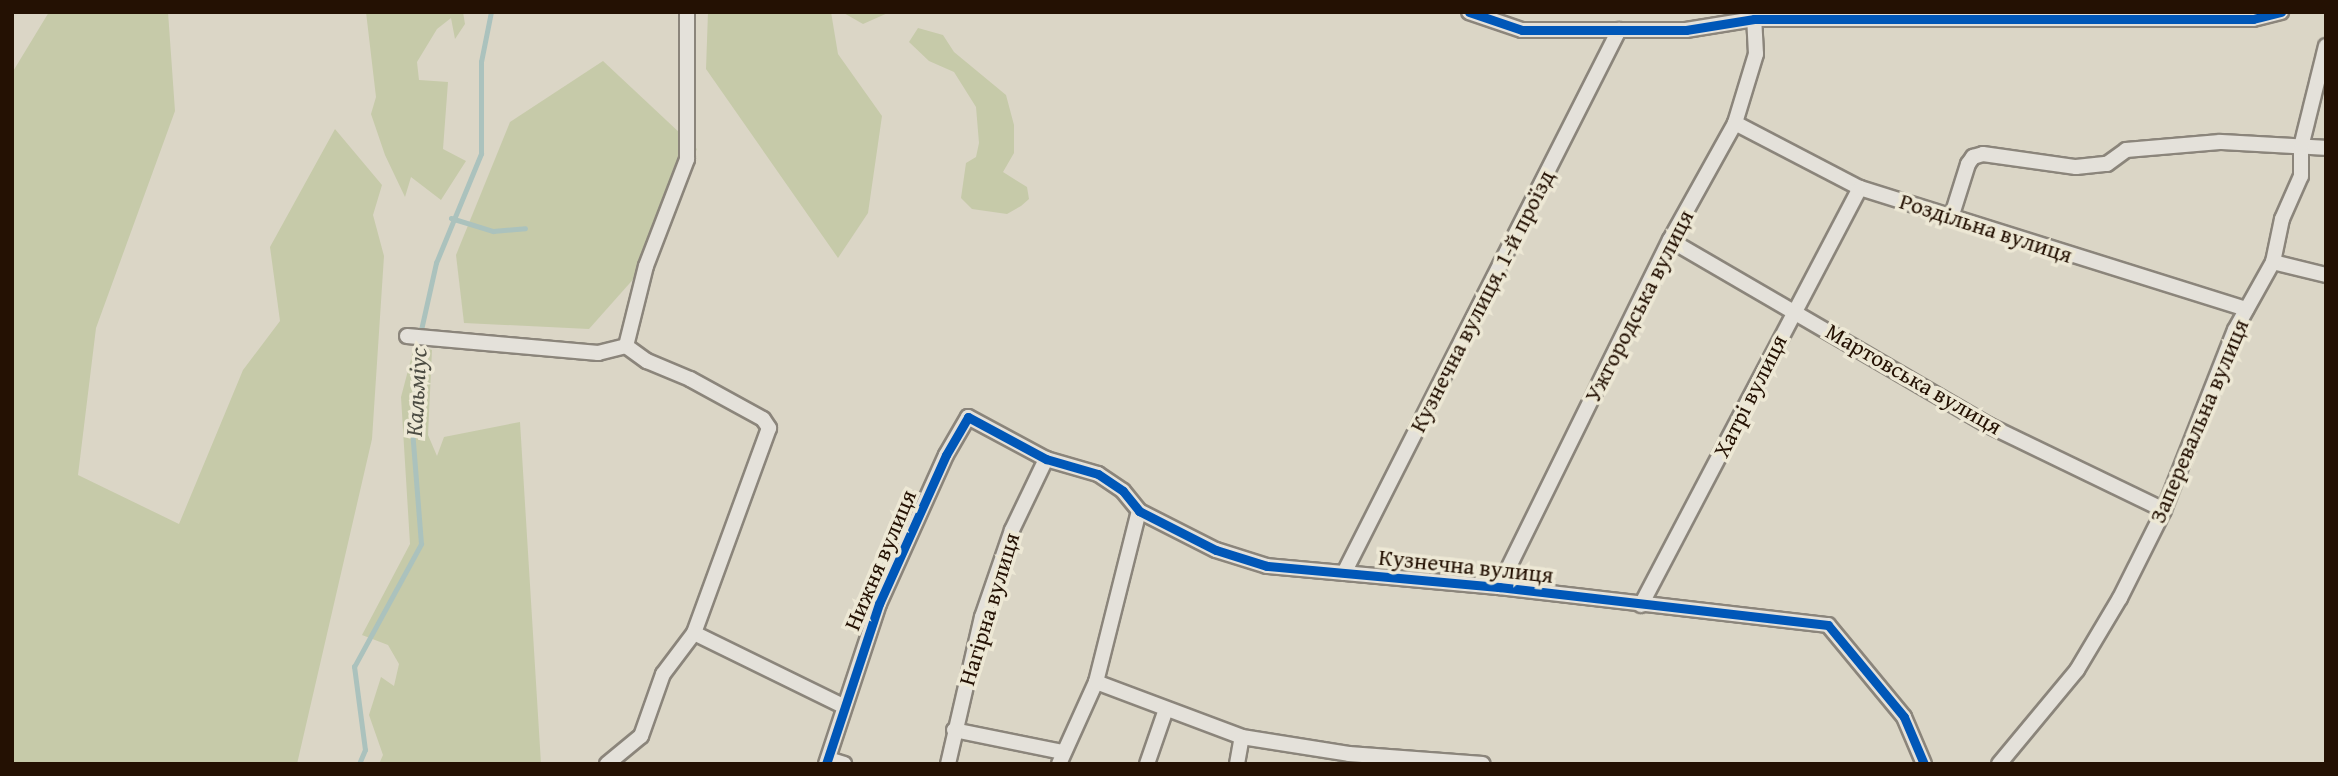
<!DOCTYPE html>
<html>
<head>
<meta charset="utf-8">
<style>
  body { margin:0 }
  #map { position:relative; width:2338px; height:776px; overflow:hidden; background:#dbd6c6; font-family:"Gentium Book Plus",serif }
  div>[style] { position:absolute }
  .green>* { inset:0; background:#c6caa9 }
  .stream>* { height:4.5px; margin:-2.25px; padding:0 2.25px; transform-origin:2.25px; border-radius:2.25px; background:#abc2bd }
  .roads { filter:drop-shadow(2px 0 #8b857b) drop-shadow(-2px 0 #8b857b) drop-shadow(0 2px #8b857b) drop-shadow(0 -2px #8b857b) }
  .street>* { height:14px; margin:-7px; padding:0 7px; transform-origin:7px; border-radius:7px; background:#e4e1da }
  .cycleway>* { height:9px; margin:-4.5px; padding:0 4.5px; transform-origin:4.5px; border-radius:4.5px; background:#0057b8 }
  span { translate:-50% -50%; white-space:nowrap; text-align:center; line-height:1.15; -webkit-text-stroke:7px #ede8d5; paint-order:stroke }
  .street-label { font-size:23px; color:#241103 }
  .water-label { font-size:24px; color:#4c4c43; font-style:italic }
  .frame { position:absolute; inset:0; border:14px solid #241103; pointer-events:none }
</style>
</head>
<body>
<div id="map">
  <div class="green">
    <div style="clip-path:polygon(49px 12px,168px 12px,175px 111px,96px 328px,78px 475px,179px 524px,243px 370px,280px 321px,270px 247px,335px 129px,382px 185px,373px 215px,384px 256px,372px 439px,297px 764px,12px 764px,12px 73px)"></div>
    <div style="clip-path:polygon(366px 12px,463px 12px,465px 24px,455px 39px,451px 18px,437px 29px,417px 62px,419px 80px,448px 82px,443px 149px,466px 161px,441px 200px,411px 177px,405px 197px,385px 155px,371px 114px,376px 97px)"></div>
    <div style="clip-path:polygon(708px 12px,831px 12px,838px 54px,882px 116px,868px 213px,838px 258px,706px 69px)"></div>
    <div style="clip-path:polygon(842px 12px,890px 12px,863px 24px)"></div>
    <div style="clip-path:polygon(918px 28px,943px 35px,954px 52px,1006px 95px,1014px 125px,1014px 153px,1003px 172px,1027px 187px,1029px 199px,1021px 206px,1007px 214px,972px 209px,961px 198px,966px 163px,976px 157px,979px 143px,976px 107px,954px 72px,929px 61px,909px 42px)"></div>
    <div style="clip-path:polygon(603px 61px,697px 149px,637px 275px,589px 329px,464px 323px,456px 255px,510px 122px)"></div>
    <div style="clip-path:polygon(415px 344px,432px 350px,428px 435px,437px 456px,444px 437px,520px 422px,541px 764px,379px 764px,383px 755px,369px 715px,381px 677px,394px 686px,399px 664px,388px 645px,362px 635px,410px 544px,401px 397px)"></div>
  </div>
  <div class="stream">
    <div style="left:451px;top:218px;width:44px;rotate:17.2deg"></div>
    <div style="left:493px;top:231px;width:32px;rotate:-5deg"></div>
    <div style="left:359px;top:764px;width:15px;rotate:-67deg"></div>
    <div style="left:365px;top:750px;width:84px;rotate:-97.5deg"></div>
    <div style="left:354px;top:667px;width:140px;rotate:-61.4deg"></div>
    <div style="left:421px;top:544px;width:114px;rotate:-94.5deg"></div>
    <div style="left:412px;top:430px;width:91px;rotate:-85.6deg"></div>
    <div style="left:419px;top:339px;width:78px;rotate:-77.4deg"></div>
    <div style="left:436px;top:263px;width:118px;rotate:-67.6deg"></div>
    <div style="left:481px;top:154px;width:92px;rotate:-90deg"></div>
    <div style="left:481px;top:62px;width:51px;rotate:-78.7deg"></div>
  </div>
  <div class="roads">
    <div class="street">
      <div style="left:1469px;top:12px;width:56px;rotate:18.8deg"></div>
      <div style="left:1522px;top:30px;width:164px"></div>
      <div style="left:1686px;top:30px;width:69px;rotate:-9.2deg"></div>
      <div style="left:1754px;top:19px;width:499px"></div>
      <div style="left:2253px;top:19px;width:29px;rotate:-14deg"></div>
      <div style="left:1735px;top:123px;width:141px;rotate:27.5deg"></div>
      <div style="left:1860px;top:188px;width:405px;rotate:17.4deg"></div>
      <div style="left:1951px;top:218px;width:57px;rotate:-72.5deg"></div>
      <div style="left:1968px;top:164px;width:9px;rotate:-54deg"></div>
      <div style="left:1973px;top:157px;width:10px;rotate:-17deg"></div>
      <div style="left:1983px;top:154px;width:94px;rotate:8deg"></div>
      <div style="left:2076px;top:167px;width:31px;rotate:-6deg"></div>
      <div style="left:2107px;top:164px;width:24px;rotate:-36deg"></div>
      <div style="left:2126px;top:150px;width:94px;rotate:-4.9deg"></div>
      <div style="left:2220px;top:142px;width:106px;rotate:3.2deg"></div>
      <div style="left:1670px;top:240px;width:368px;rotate:30.2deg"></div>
      <div style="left:1988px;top:425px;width:195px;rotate:25.8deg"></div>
      <div style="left:2273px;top:262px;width:55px;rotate:13.8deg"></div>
      <div style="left:407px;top:336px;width:192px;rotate:5.1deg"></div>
      <div style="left:598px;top:353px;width:29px;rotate:-14deg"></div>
      <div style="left:626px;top:346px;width:26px;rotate:36deg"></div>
      <div style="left:647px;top:361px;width:47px;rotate:22.7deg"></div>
      <div style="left:690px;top:379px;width:83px;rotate:28.7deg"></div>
      <div style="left:763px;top:419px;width:11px;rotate:56deg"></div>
      <div style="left:769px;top:428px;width:218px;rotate:110.1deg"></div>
      <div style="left:694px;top:633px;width:51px;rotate:127.1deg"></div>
      <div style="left:663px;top:674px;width:66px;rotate:109.5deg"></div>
      <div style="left:641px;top:736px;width:44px;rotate:140.5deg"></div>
      <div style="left:626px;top:346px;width:82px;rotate:-76deg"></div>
      <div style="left:646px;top:266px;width:115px;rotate:-69deg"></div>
      <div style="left:687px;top:159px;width:147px;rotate:-90deg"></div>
      <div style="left:1344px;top:573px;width:609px;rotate:-63.14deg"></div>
      <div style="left:1499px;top:587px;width:387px;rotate:-63.8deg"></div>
      <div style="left:1670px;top:240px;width:134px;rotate:-60.9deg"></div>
      <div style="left:1735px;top:123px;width:72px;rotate:-73.1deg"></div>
      <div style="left:1756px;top:54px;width:35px;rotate:-93deg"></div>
      <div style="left:1641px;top:605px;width:471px;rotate:-62.3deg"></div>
      <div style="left:694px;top:633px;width:166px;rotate:26.1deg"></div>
      <div style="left:1096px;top:682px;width:156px;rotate:20.6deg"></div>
      <div style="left:1242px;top:737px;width:108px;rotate:9deg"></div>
      <div style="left:1349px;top:754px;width:134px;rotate:4.3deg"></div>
      <div style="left:954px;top:730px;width:110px;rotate:11.5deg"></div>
      <div style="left:828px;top:759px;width:17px;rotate:17deg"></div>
      <div style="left:826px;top:764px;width:169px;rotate:-71.7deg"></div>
      <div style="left:879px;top:604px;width:163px;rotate:-65.8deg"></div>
      <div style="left:946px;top:455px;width:44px;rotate:-59.9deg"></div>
      <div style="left:968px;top:417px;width:89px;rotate:28.3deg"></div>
      <div style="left:1046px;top:459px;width:54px;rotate:16.1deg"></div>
      <div style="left:1098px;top:474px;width:30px;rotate:34deg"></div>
      <div style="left:1123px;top:491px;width:26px;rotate:51deg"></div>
      <div style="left:1139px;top:511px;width:86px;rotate:26.9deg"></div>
      <div style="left:1216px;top:550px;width:53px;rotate:17.4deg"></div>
      <div style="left:1267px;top:566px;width:233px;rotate:5.2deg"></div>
      <div style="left:1499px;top:587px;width:331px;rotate:6.6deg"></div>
      <div style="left:1828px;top:625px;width:119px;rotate:50.4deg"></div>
      <div style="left:1904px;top:717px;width:51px;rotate:66.9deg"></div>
      <div style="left:948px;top:764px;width:151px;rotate:-77deg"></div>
      <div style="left:982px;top:617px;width:92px;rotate:-71deg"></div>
      <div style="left:1012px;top:530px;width:79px;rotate:-64.4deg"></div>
      <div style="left:1059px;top:764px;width:90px;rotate:-65.7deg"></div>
      <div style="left:1096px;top:682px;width:176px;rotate:-75.9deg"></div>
      <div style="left:1147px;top:764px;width:58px;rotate:-70.9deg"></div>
      <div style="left:1237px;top:764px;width:27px;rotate:-80deg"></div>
      <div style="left:1999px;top:764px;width:122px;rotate:-50.3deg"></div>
      <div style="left:2077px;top:670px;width:84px;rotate:-59.2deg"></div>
      <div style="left:2120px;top:598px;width:98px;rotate:-63.4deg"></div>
      <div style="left:2164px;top:510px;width:193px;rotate:-68.5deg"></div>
      <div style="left:2235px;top:330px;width:78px;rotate:-60.8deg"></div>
      <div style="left:2273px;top:262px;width:44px;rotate:-78.2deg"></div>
      <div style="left:2282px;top:219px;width:47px;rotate:-66.2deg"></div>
      <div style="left:2301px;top:176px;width:29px;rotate:-90deg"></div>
      <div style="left:2301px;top:147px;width:104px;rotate:-76.1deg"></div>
    </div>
  </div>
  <div class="cycleway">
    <div style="left:1469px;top:12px;width:56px;rotate:18.8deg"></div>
    <div style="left:1522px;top:30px;width:164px"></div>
    <div style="left:1686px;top:30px;width:69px;rotate:-9.2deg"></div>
    <div style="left:1754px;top:19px;width:499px"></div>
    <div style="left:2253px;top:19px;width:29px;rotate:-14deg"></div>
    <div style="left:826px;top:764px;width:169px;rotate:-71.7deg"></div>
    <div style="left:879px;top:604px;width:163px;rotate:-65.8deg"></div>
    <div style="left:946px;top:455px;width:44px;rotate:-59.9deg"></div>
    <div style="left:968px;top:417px;width:89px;rotate:28.3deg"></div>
    <div style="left:1046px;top:459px;width:54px;rotate:16.1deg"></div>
    <div style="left:1098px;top:474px;width:30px;rotate:34deg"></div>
    <div style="left:1123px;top:491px;width:26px;rotate:51deg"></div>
    <div style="left:1139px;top:511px;width:86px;rotate:26.9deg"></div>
    <div style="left:1216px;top:550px;width:53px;rotate:17.4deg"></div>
    <div style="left:1267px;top:566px;width:233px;rotate:5.2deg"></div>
    <div style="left:1499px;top:587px;width:331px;rotate:6.6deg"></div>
    <div style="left:1828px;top:625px;width:119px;rotate:50.4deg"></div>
    <div style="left:1904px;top:717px;width:51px;rotate:66.9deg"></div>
  </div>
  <div class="street-label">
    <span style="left:1986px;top:228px;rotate:18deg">Роздільна вулиця</span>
    <span style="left:1482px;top:301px;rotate:-63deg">Кузнечна вулиця, 1-й проїзд</span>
    <span style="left:1639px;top:306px;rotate:-63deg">Ужгородська вулиця</span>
    <span style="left:1914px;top:379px;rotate:30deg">Мартовська вулиця</span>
    <span style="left:1750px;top:396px;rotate:-63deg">Хатрі вулиця</span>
    <span style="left:2199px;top:421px;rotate:-67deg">Заперевальна вулиця</span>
    <span style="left:880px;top:560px;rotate:-67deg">Нижня вулиця</span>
    <span style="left:1466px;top:566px;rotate:6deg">Кузнечна вулиця</span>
    <span style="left:989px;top:609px;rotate:-73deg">Нагірна вулиця</span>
  </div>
  <div class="water-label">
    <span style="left:416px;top:392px;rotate:-87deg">Кальміус</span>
  </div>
  <div class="frame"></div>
</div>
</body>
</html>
